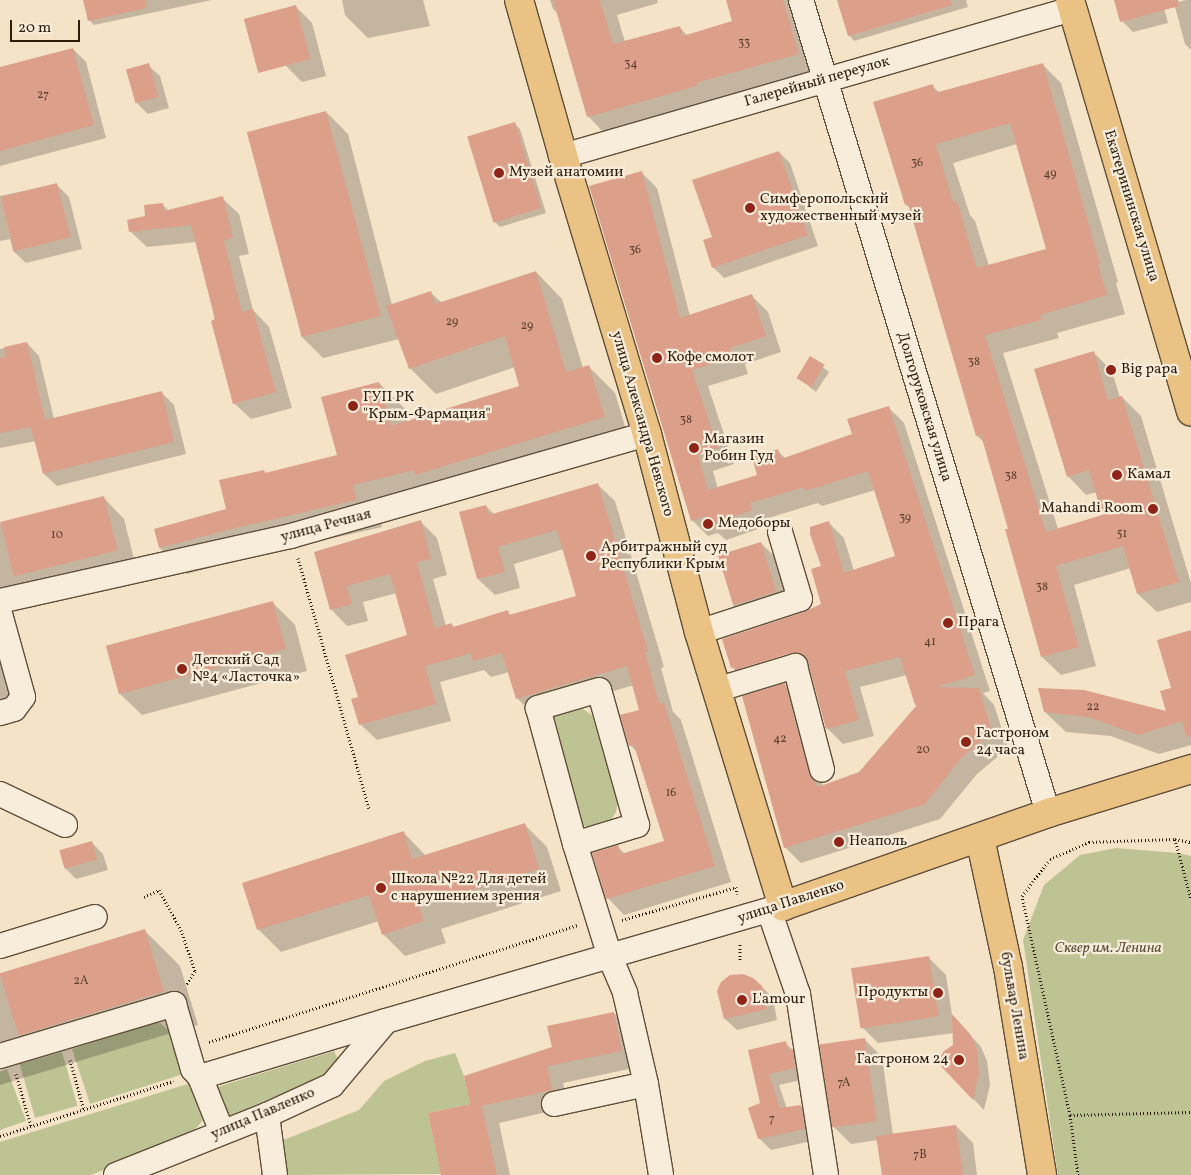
<!DOCTYPE html>
<html>
<head>
<meta charset="utf-8">
<style>
  body { margin:0 }
  #map { position:relative; width:1191px; height:1175px; overflow:hidden; background:#f5e3c8; font-family:Vollkorn,serif }
  div>[style] { position:absolute }
  .green>* { inset:0; background:#bec394; transform-origin:0 0 }
  .shadow>* { inset:0; background:#0003 }
  .building>* { inset:0; background:#dc9f8a; transform-origin:0 0 }
  .path>* { height:3px; margin-top:-1.5px; transform-origin:0; background:repeating-linear-gradient(90deg,#2f1d0b 0 1px,transparent 0 3.5px) }
  .roads { filter:drop-shadow(1px 0 #604e3a) drop-shadow(-1px 0 #604e3a) drop-shadow(0 1px #604e3a) drop-shadow(0 -1px #604e3a) }
  .minor>* { height:24px; margin:-12px; padding:0 12px; transform-origin:12px; border-radius:12px; background:#f8eddb }
  .major>* { height:28px; margin:-14px; padding:0 14px; transform-origin:14px; border-radius:14px; background:#eac284 }
  .dots>* { width:14px; height:14px; translate:-50% -50%; box-sizing:border-box; border:2px solid #f8eddb; border-radius:50% }
  span { translate:-50% -50%; white-space:nowrap; text-align:center; line-height:1.15; -webkit-text-stroke:4.5px #f8eddb; paint-order:stroke }
  .number-label { font-size:12px; color:#5a3e2b }
  .number-label span { -webkit-text-stroke-width:0 }
  .street-label { font-size:15px; color:#2f1d0b }
  .poi-label { font-size:15px; color:#2f1d0b }
  .left { translate:0 -50%; text-align:left }
  .right { translate:-100% -50%; text-align:right }
  .park-label { font-size:15px; color:#5a4f34; font-style:italic }
  .scale { position:absolute; left:10px; top:20px; width:70px; height:22px; box-sizing:border-box; border:2px solid #2f1d0b; border-top:0; padding-left:6px; font-size:15px; line-height:18px; white-space:nowrap; color:#2f1d0b; -webkit-text-stroke:4px #f8eddb; paint-order:stroke }
</style>
</head>
<body>
<div id="map">
  <div class="green">
    <div style="clip-path:polygon(575px 704px,592px 715px,618px 802px,616px 812px,609px 823px,598px 828px,586px 827px,579px 822px,549px 717px)"></div>
    <div style="clip-path:polygon(1116px 848px,1178px 853px,1191px 856px,1191px 1175px,1058px 1175px,1023px 940px,1044px 885px,1080px 855px)"></div>
    <div style="clip-path:polygon(160px 1023px,171px 1032px,183px 1074px,90px 1104px,72px 1049px,151px 1024px)"></div>
    <div style="clip-path:polygon(334px 1051px,338px 1059px,326px 1077px,239px 1115px,231px 1116px,226px 1112px,217px 1087px)"></div>
    <div style="left:62px;top:1052px;width:56px;height:44px;rotate:74deg"></div>
    <div style="clip-path:polygon(455px 1053px,464px 1076px,470px 1104px,428px 1113px,441px 1174px,282px 1175px,281px 1141px,359px 1110px,384px 1081px,425px 1061px)"></div>
    <div style="clip-path:polygon(7px 1069px,26px 1121px,0 1130px,0 1072px)"></div>
    <div style="clip-path:polygon(194px 1082px,204px 1119px,190px 1135px,91px 1175px,0 1175px,0 1142px)"></div>
  </div>
  <div class="shadow">
    <div style="clip-path:polygon(85px 0,212px 0,94px 25px,89px 20px)"></div>
    <div style="clip-path:polygon(342px 0,423px 0,430px 26px,368px 38px,345px 15px)"></div>
    <div style="clip-path:polygon(550px 0,657px 0,658px 3px,617px 15px,625px 42px,679px 27px,688px 36px,734px 22px,728px 0,796px 0,817px 72px,606px 135px,588px 116px,558px 14px,553px 9px)"></div>
    <div style="clip-path:polygon(838px 0,966px 0,968px 7px,854px 41px,849px 35px)"></div>
    <div style="clip-path:polygon(1115px 0,1162px 0,1168px 23px,1133px 32px,1122px 21px)"></div>
    <div style="clip-path:polygon(1186px 0,1191px 0,1191px 50px,1185px 44px,1174px 3px)"></div>
    <div style="clip-path:polygon(295px 6px,312px 23px,326px 76px,302px 82px,285px 65px)"></div>
    <div style="clip-path:polygon(73px 49px,86px 62px,106px 138px,0 166px,0 69px)"></div>
    <div style="clip-path:polygon(evenodd,1042px 64px,1061px 83px,1118px 282px,1116px 283px,1125px 314px,1057px 333px,1059px 338px,1003px 353px,1058px 529px,1104px 516px,1097px 492px,1086px 495px,1068px 476px,1093px 352px,1112px 371px,1120px 398px,1122px 397px,1141px 416px,1191px 583px,1191px 602px,1157px 612px,1138px 594px,1131px 568px,1074px 585px,1096px 666px,1061px 675px,1042px 657px,1010px 529px,985px 443px,977px 436px,911px 209px,906px 205px,875px 103px,932px 86px,940px 93px,1042px 64px,1017px 144px,1047px 250px,989px 266px,975px 221px,970px 215px,953px 163px,1017px 144px)"></div>
    <div style="clip-path:polygon(148px 65px,160px 76px,169px 108px,148px 114px,137px 103px)"></div>
    <div style="clip-path:polygon(326px 112px,348px 134px,392px 305px,430px 292px,442px 303px,536px 272px,562px 299px,583px 368px,588px 366px,615px 393px,630px 443px,378px 512px,382px 527px,258px 555px,187px 574px,160px 548px,155px 530px,228px 510px,264px 471px,266px 474px,338px 456px,379px 383px,405px 409px,408px 422px,521px 387px,515px 367px,436px 394px,410px 368px,399px 339px,323px 358px,301px 336px)"></div>
    <div style="clip-path:polygon(515px 124px,520px 129px,546px 213px,500px 227px,495px 222px,468px 138px)"></div>
    <div style="clip-path:polygon(779px 152px,790px 163px,818px 246px,724px 278px,713px 267px,713px 238px)"></div>
    <div style="clip-path:polygon(evenodd,642px 173px,657px 188px,690px 316px,752px 296px,768px 312px,781px 352px,745px 364px,748px 374px,708px 386px,734px 464px,713px 471px,718px 489px,759px 476px,777px 450px,786px 459px,853px 435px,888px 407px,904px 423px,990px 691px,983px 693px,994px 705px,1008px 748px,977px 774px,940px 819px,801px 863px,785px 847px,785px 685px,801px 701px,823px 787px,860px 773px,917px 706px,907px 675px,860px 687px,874px 736px,843px 744px,827px 728px,811px 668px,748px 683px,732px 667px,805px 613px,823px 605px,822px 567px,810px 528px,828px 522px,844px 538px,854px 571px,896px 557px,875px 490px,822px 506px,818px 503px,765px 519px,767px 526px,726px 540px,718px 533px,708px 536px,692px 520px,642px 173px,797px 650px,797px 652px,741px 669px,741px 667px,797px 650px)"></div>
    <div style="clip-path:polygon(56px 184px,69px 197px,82px 249px,26px 263px,13px 251px,10px 239px,0 241px,0 196px)"></div>
    <div style="clip-path:polygon(222px 198px,239px 214px,249px 254px,239px 256px,253px 310px,269px 327px,292px 408px,251px 419px,234px 403px,197px 242px,147px 247px,130px 231px,162px 204px,169px 211px)"></div>
    <div style="clip-path:polygon(27px 343px,39px 356px,54px 419px,161px 392px,174px 405px,186px 454px,57px 486px,44px 474px,36px 441px,0 448px,0 349px)"></div>
    <div style="clip-path:polygon(810px 357px,829px 372px,816px 392px,797px 377px)"></div>
    <div style="clip-path:polygon(598px 485px,615px 501px,664px 667px,661px 668px,673px 712px,681px 720px,731px 882px,624px 915px,608px 898px,618px 847px,625px 854px,666px 842px,638px 753px,630px 745px,641px 710px,634px 685px,534px 715px,517px 698px,509px 672px,491px 677px,484px 670px,440px 682px,451px 721px,377px 740px,360px 724px,409px 636px,397px 593px,363px 602px,368px 621px,347px 626px,331px 609px,315px 552px,420px 521px,437px 538px,447px 575px,433px 579px,446px 626px,451px 624px,455px 628px,507px 612px,512px 616px,578px 597px,564px 549px,514px 564px,520px 588px,495px 595px,478px 579px,486px 506px,495px 515px)"></div>
    <div style="clip-path:polygon(103px 497px,124px 519px,137px 571px,0 605px,0 524px)"></div>
    <div style="clip-path:polygon(761px 543px,778px 560px,792px 609px,750px 623px,733px 606px)"></div>
    <div style="clip-path:polygon(273px 603px,295px 625px,307px 671px,142px 715px,119px 693px)"></div>
    <div style="clip-path:polygon(1191px 631px,1191px 745px,1159px 754px,1111px 736px,1066px 732px,1045px 712px,1168px 712px)"></div>
    <div style="clip-path:polygon(0 665px,3px 668px,12px 706px,0 709px)"></div>
    <div style="clip-path:polygon(525px 825px,547px 847px,561px 891px,441px 929px,446px 943px,405px 956px,383px 934px,379px 921px,281px 952px,258px 929px,404px 833px,426px 856px)"></div>
    <div style="clip-path:polygon(92px 843px,103px 854px,108px 870px,76px 879px,65px 868px,61px 852px)"></div>
    <div style="clip-path:polygon(145px 931px,180px 966px,198px 1025px,0 1085px,0 975px)"></div>
    <div style="clip-path:polygon(929px 958px,946px 975px,952px 1015px,981px 1047px,987px 1061px,990px 1085px,984px 1110px,938px 1062px,954px 1045px,954px 1033px,878px 1043px,861px 1026px)"></div>
    <div style="clip-path:polygon(761px 986px,773px 998px,777px 1020px,737px 1030px,725px 1019px)"></div>
    <div style="clip-path:polygon(614px 1013px,631px 1030px,638px 1067px,563px 1083px,568px 1107px,499px 1123px,510px 1175px,440px 1175px,442px 1175px,471px 1105px,553px 1048px)"></div>
    <div style="clip-path:polygon(865px 1040px,882px 1057px,893px 1135px,956px 1126px,973px 1143px,977px 1175px,883px 1175px,878px 1140px,851px 1144px,834px 1127px)"></div>
    <div style="clip-path:polygon(785px 1042px,796px 1054px,806px 1079px,779px 1085px,787px 1109px,801px 1107px,812px 1118px,816px 1140px,771px 1150px,759px 1138px,762px 1104px,750px 1051px)"></div>
  </div>
  <div class="building">
    <div style="clip-path:polygon(83px 0,145px 0,146px 8px,88px 21px)"></div>
    <div style="clip-path:polygon(553px 0,600px 0,613px 44px,680px 26px,683px 36px,732px 21px,726px 0,783px 0,799px 54px,696px 83px,697px 86px,587px 117px)"></div>
    <div style="clip-path:polygon(837px 0,951px 0,952px 5px,848px 36px)"></div>
    <div style="clip-path:polygon(1114px 0,1178px 0,1179px 6px,1120px 22px)"></div>
    <div style="left:296px;top:5px;width:56px;height:54px;rotate:75deg"></div>
    <div style="clip-path:polygon(73px 48px,94px 125px,0 151px,0 67px)"></div>
    <div style="left:149px;top:63px;width:35px;height:24px;rotate:74deg"></div>
    <div style="clip-path:polygon(evenodd,1043px 63px,1100px 264px,1098px 264px,1107px 295px,1040px 315px,1041px 320px,985px 335px,1046px 532px,1102px 515px,1089px 470px,1067px 477px,1034px 369px,1094px 351px,1108px 400px,1122px 396px,1179px 582px,1137px 594px,1123px 546px,1056px 566px,1079px 647px,1041px 657px,1005px 529px,1008px 529px,981px 435px,976px 436px,908px 204px,905px 205px,873px 102px,933px 84px,935px 93px,1043px 63px,1010px 123px,1046px 249px,977px 268px,957px 201px,953px 202px,936px 144px,1010px 123px)"></div>
    <div style="left:326px;top:111px;width:212px;height:82px;rotate:75deg"></div>
    <div style="left:515px;top:122px;width:90px;height:50px;rotate:73deg"></div>
    <div style="clip-path:polygon(779px 151px,808px 235px,712px 268px,703px 240px,712px 237px,692px 180px)"></div>
    <div style="clip-path:polygon(642px 171px,680px 318px,752px 294px,766px 336px,730px 348px,733px 358px,692px 370px,718px 448px,698px 455px,708px 490px,757px 475px,752px 457px,778px 449px,781px 459px,852px 434px,847px 419px,889px 406px,975px 675px,936px 687px,979px 688px,992px 732px,961px 758px,925px 804px,784px 848px,742px 696px,785px 683px,809px 773px,818px 787px,859px 772px,917px 705px,915px 705px,900px 657px,845px 671px,859px 720px,826px 729px,808px 663px,804px 656px,798px 653px,791px 653px,735px 670px,734px 667px,731px 668px,722px 639px,804px 612px,821px 604px,811px 569px,821px 566px,810px 534px,810px 527px,829px 521px,844px 573px,895px 556px,868px 471px,805px 491px,804px 487px,750px 503px,752px 510px,709px 525px,706px 516px,691px 521px,589px 186px)"></div>
    <div style="left:57px;top:183px;width:56px;height:58px;rotate:76deg"></div>
    <div style="clip-path:polygon(223px 196px,233px 238px,224px 240px,242px 312px,253px 309px,276px 392px,233px 404px,211px 321px,215px 319px,191px 225px,129px 232px,127px 220px,145px 216px,144px 205px,163px 203px,164px 211px)"></div>
    <div style="clip-path:polygon(536px 271px,566px 372px,589px 365px,605px 417px,415px 475px,414px 470px,353px 485px,356px 500px,231px 529px,159px 548px,154px 529px,226px 509px,219px 480px,264px 470px,265px 473px,337px 455px,321px 397px,379px 382px,391px 426px,519px 386px,505px 336px,409px 369px,386px 306px,431px 291px,435px 304px)"></div>
    <div style="clip-path:polygon(27px 342px,45px 420px,162px 391px,174px 442px,43px 474px,31px 427px,0 433px,0 358px,6px 357px,4px 347px)"></div>
    <div style="left:810px;top:356px;width:17px;height:26px;rotate:31deg"></div>
    <div style="clip-path:polygon(598px 483px,648px 651px,645px 652px,659px 703px,664px 702px,715px 866px,606px 899px,592px 853px,618px 845px,621px 854px,664px 841px,634px 745px,629px 746px,620px 715px,639px 710px,627px 666px,516px 699px,502px 653px,473px 661px,471px 653px,425px 666px,436px 704px,359px 725px,351px 699px,358px 697px,345px 655px,407px 635px,390px 574px,347px 586px,352px 604px,330px 610px,314px 552px,421px 520px,431px 559px,417px 562px,435px 628px,452px 623px,453px 627px,508px 610px,509px 615px,576px 596px,557px 530px,498px 547px,505px 572px,477px 579px,459px 512px,486px 505px,489px 515px)"></div>
    <div style="left:104px;top:496px;width:56px;height:107px;rotate:76deg"></div>
    <div style="left:761px;top:542px;width:52px;height:45px;rotate:73deg"></div>
    <div style="left:273px;top:601px;width:50px;height:173px;rotate:75deg"></div>
    <div style="clip-path:polygon(1191px 630px,1191px 736px,1186px 737px,1182px 721px,1138px 735px,1089px 717px,1044px 712px,1038px 688px,1084px 690px,1166px 711px,1160px 691px,1171px 688px,1157px 640px)"></div>
    <div style="clip-path:polygon(525px 823px,539px 869px,419px 907px,424px 921px,382px 935px,369px 895px,257px 930px,242px 883px,404px 831px,412px 859px)"></div>
    <div style="left:92px;top:841px;width:19px;height:34px;rotate:74deg"></div>
    <div style="left:145px;top:929px;width:65px;height:152px;rotate:73deg"></div>
    <div style="left:929px;top:956px;width:61px;height:79px;rotate:81deg"></div>
    <div style="clip-path:polygon(743px 974px,753px 978px,762px 986px,767px 1009px,724px 1019px,717px 991px,721px 982px,730px 975px)"></div>
    <div style="clip-path:polygon(614px 1012px,622px 1051px,547px 1066px,552px 1090px,482px 1106px,497px 1175px,441px 1175px,428px 1113px,470px 1104px,464px 1076px,552px 1047px,547px 1026px)"></div>
    <div style="clip-path:polygon(952px 1014px,970px 1034px,977px 1049px,979px 1073px,973px 1100px,937px 1062px,944px 1051px,953px 1045px)"></div>
    <div style="left:865px;top:1038px;width:84px;height:46px;rotate:82deg"></div>
    <div style="clip-path:polygon(786px 1041px,788px 1050px,793px 1049px,795px 1068px,769px 1074px,780px 1108px,801px 1105px,805px 1129px,758px 1139px,748px 1108px,760px 1103px,748px 1050px)"></div>
    <div style="clip-path:polygon(956px 1125px,963px 1175px,882px 1175px,876px 1136px)"></div>
  </div>
  <div class="path">
    <div style="left:298px;top:558px;width:261px;rotate:74.2deg"></div>
    <div style="left:1175px;top:839px;width:62px;rotate:75.1deg"></div>
    <div style="left:144px;top:897px;width:17px;rotate:-25deg"></div>
    <div style="left:159px;top:890px;width:46px;rotate:61.2deg"></div>
    <div style="left:181px;top:930px;width:43px;rotate:71.1deg"></div>
    <div style="left:195px;top:971px;width:17px;rotate:123deg"></div>
    <div style="left:622px;top:920px;width:119px;rotate:-16.1deg"></div>
    <div style="left:736px;top:887px;width:7px;rotate:82deg"></div>
    <div style="left:740px;top:960px;width:17px;rotate:-90deg"></div>
    <div style="left:209px;top:1042px;width:386px;rotate:-17.6deg"></div>
    <div style="left:70px;top:1060px;width:52px;rotate:74.4deg"></div>
    <div style="left:16px;top:1074px;width:54px;rotate:73.9deg"></div>
    <div style="left:1070px;top:1115px;width:121px;rotate:-1.4deg"></div>
    <div style="left:0;top:1136px;width:182px;rotate:-17.6deg"></div>
    <div style="left:1078px;top:1175px;width:61px;rotate:-97.6deg"></div>
    <div style="left:1070px;top:1115px;width:224px;rotate:-102.4deg"></div>
    <div style="left:1022px;top:896px;width:46px;rotate:-52.9deg"></div>
    <div style="left:1050px;top:859px;width:43px;rotate:-23.6deg"></div>
    <div style="left:1089px;top:842px;width:86px;rotate:-2deg"></div>
    <div style="left:1175px;top:839px;width:16px;rotate:11deg"></div>
  </div>
  <div class="roads">
    <div class="minor">
      <div style="left:801px;top:0;width:850px;rotate:73.1deg"></div>
      <div style="left:563px;top:156px;width:530px;rotate:-16.11deg"></div>
      <div style="left:0;top:601px;width:298px;rotate:-12.6deg"></div>
      <div style="left:291px;top:536px;width:370px;rotate:-16deg"></div>
      <div style="left:0;top:614px;width:86px;rotate:74.5deg"></div>
      <div style="left:23px;top:697px;width:15px;rotate:127deg"></div>
      <div style="left:14px;top:709px;width:15px;rotate:164deg"></div>
      <div style="left:699px;top:632px;width:106px;rotate:-18.1deg"></div>
      <div style="left:800px;top:599px;width:70px;rotate:-106.6deg"></div>
      <div style="left:716px;top:690px;width:83px;rotate:-16.9deg"></div>
      <div style="left:795px;top:666px;width:107px;rotate:75.4deg"></div>
      <div style="left:0;top:794px;width:72px;rotate:25.5deg"></div>
      <div style="left:575px;top:844px;width:65px;rotate:-17deg"></div>
      <div style="left:637px;top:825px;width:140px;rotate:-105.7deg"></div>
      <div style="left:599px;top:690px;width:64px;rotate:163.6deg"></div>
      <div style="left:538px;top:708px;width:141px;rotate:74.8deg"></div>
      <div style="left:575px;top:844px;width:118px;rotate:72.8deg"></div>
      <div style="left:610px;top:957px;width:39px;rotate:67deg"></div>
      <div style="left:625px;top:993px;width:93px;rotate:77deg"></div>
      <div style="left:646px;top:1084px;width:92px;rotate:80.6deg"></div>
      <div style="left:769px;top:910px;width:89px;rotate:71deg"></div>
      <div style="left:798px;top:994px;width:183px;rotate:81.2deg"></div>
      <div style="left:0;top:946px;width:99px;rotate:-17deg"></div>
      <div style="left:0;top:1056px;width:182px;rotate:-16.6deg"></div>
      <div style="left:174px;top:1004px;width:68px;rotate:73.7deg"></div>
      <div style="left:193px;top:1069px;width:11px;rotate:49deg"></div>
      <div style="left:200px;top:1077px;width:59px;rotate:68.2deg"></div>
      <div style="left:200px;top:1077px;width:194px;rotate:-16.8deg"></div>
      <div style="left:554px;top:1104px;width:94px;rotate:-12.3deg"></div>
      <div style="left:267px;top:1115px;width:61px;rotate:82.4deg"></div>
      <div style="left:116px;top:1175px;width:162px;rotate:-21.7deg"></div>
      <div style="left:267px;top:1115px;width:72px;rotate:-24.8deg"></div>
      <div style="left:332px;top:1085px;width:84px;rotate:-49.8deg"></div>
      <div style="left:386px;top:1021px;width:413px;rotate:-16.2deg"></div>
    </div>
    <div class="major">
      <div style="left:519px;top:0;width:162px;rotate:74.2deg"></div>
      <div style="left:563px;top:156px;width:290px;rotate:73.2deg"></div>
      <div style="left:647px;top:434px;width:205px;rotate:75.3deg"></div>
      <div style="left:699px;top:632px;width:287px;rotate:73deg"></div>
      <div style="left:783px;top:906px;width:281px;rotate:-19.3deg"></div>
      <div style="left:1048px;top:813px;width:150px;rotate:-17.1deg"></div>
      <div style="left:1070px;top:0;width:429px;rotate:73.6deg"></div>
      <div style="left:980px;top:838px;width:132px;rotate:77.8deg"></div>
      <div style="left:1008px;top:967px;width:211px;rotate:80.7deg"></div>
    </div>
  </div>
  <div class="dots">
    <div style="left:499px;top:173px;background:#8f2418"></div>
    <div style="left:750px;top:208px;background:#8f2418"></div>
    <div style="left:657px;top:358px;background:#8f2418"></div>
    <div style="left:1111px;top:370px;background:#8f2418"></div>
    <div style="left:353px;top:406px;background:#8f2418"></div>
    <div style="left:694px;top:448px;background:#8f2418"></div>
    <div style="left:1117px;top:475px;background:#8f2418"></div>
    <div style="left:1153px;top:509px;background:#8f2418"></div>
    <div style="left:708px;top:524px;background:#8f2418"></div>
    <div style="left:591px;top:556px;background:#8f2418"></div>
    <div style="left:948px;top:623px;background:#8f2418"></div>
    <div style="left:182px;top:669px;background:#8f2418"></div>
    <div style="left:966px;top:742px;background:#8f2418"></div>
    <div style="left:839px;top:842px;background:#8f2418"></div>
    <div style="left:381px;top:888px;background:#8f2418"></div>
    <div style="left:938px;top:993px;background:#8f2418"></div>
    <div style="left:742px;top:1000px;background:#8f2418"></div>
    <div style="left:959px;top:1060px;background:#8f2418"></div>
  </div>
  <div class="number-label">
    <span style="left:744px;top:44px">33</span>
    <span style="left:631px;top:65px">34</span>
    <span style="left:43px;top:96px">27</span>
    <span style="left:917px;top:164px">36</span>
    <span style="left:1050px;top:175px">49</span>
    <span style="left:635px;top:251px">36</span>
    <span style="left:452px;top:323px">29</span>
    <span style="left:527px;top:327px">29</span>
    <span style="left:974px;top:363px">38</span>
    <span style="left:686px;top:421px">38</span>
    <span style="left:1011px;top:477px">38</span>
    <span style="left:905px;top:519px">39</span>
    <span style="left:1122px;top:535px">51</span>
    <span style="left:57px;top:536px">10</span>
    <span style="left:1042px;top:588px">38</span>
    <span style="left:930px;top:643px">41</span>
    <span style="left:1093px;top:708px">22</span>
    <span style="left:780px;top:740px">42</span>
    <span style="left:923px;top:751px">20</span>
    <span style="left:671px;top:794px">16</span>
    <span style="left:81px;top:982px">2А</span>
    <span style="left:844px;top:1084px">7А</span>
    <span style="left:772px;top:1120px">7</span>
    <span style="left:920px;top:1156px">7В</span>
  </div>
  <div class="street-label">
    <span style="left:817px;top:82px;rotate:-16deg">Галерейный переулок</span>
    <span style="left:1131px;top:206px;rotate:73deg">Екатерининская улица</span>
    <span style="left:924px;top:407px;rotate:73deg">Долгоруковская улица</span>
    <span style="left:642px;top:424px;rotate:74deg">улица Александра Невского</span>
    <span style="left:326px;top:526px;rotate:-15deg">улица Речная</span>
    <span style="left:791px;top:902px;rotate:-18deg">улица Павленко</span>
    <span style="left:1014px;top:1006px;rotate:80deg">бульвар Ленина</span>
    <span style="left:263px;top:1114px;rotate:-23deg">улица Павленко</span>
  </div>
  <div class="poi-label">
    <span class="left" style="left:509px;top:173px">Музей анатомии</span>
    <span class="left" style="left:760px;top:208px">Симферопольский<br>художественный музей</span>
    <span class="left" style="left:667px;top:358px">Кофе смолот</span>
    <span class="left" style="left:1121px;top:370px">Big papa</span>
    <span class="left" style="left:363px;top:406px">ГУП РК<br>"Крым-Фармация"</span>
    <span class="left" style="left:704px;top:448px">Магазин<br>Робин Гуд</span>
    <span class="left" style="left:1127px;top:475px">Камал</span>
    <span class="right" style="left:1143px;top:509px">Mahandi Room</span>
    <span class="left" style="left:718px;top:524px">Медоборы</span>
    <span class="left" style="left:601px;top:556px">Арбитражный суд<br>Республики Крым</span>
    <span class="left" style="left:958px;top:623px">Прага</span>
    <span class="left" style="left:192px;top:669px">Детский Сад<br>№4 «Ласточка»</span>
    <span class="left" style="left:976px;top:742px">Гастроном<br>24 часа</span>
    <span class="left" style="left:849px;top:842px">Неаполь</span>
    <span class="left" style="left:391px;top:888px">Школа №22 Для детей<br>с нарушением зрения</span>
    <span class="right" style="left:928px;top:993px">Продукты</span>
    <span class="left" style="left:752px;top:1000px">L'amour</span>
    <span class="right" style="left:949px;top:1060px">Гастроном 24</span>
  </div>
  <div class="park-label">
    <span style="left:1108px;top:949px">Сквер им. Ленина</span>
  </div>
  <div class="scale">20 m</div>
</div>
</body>
</html>
